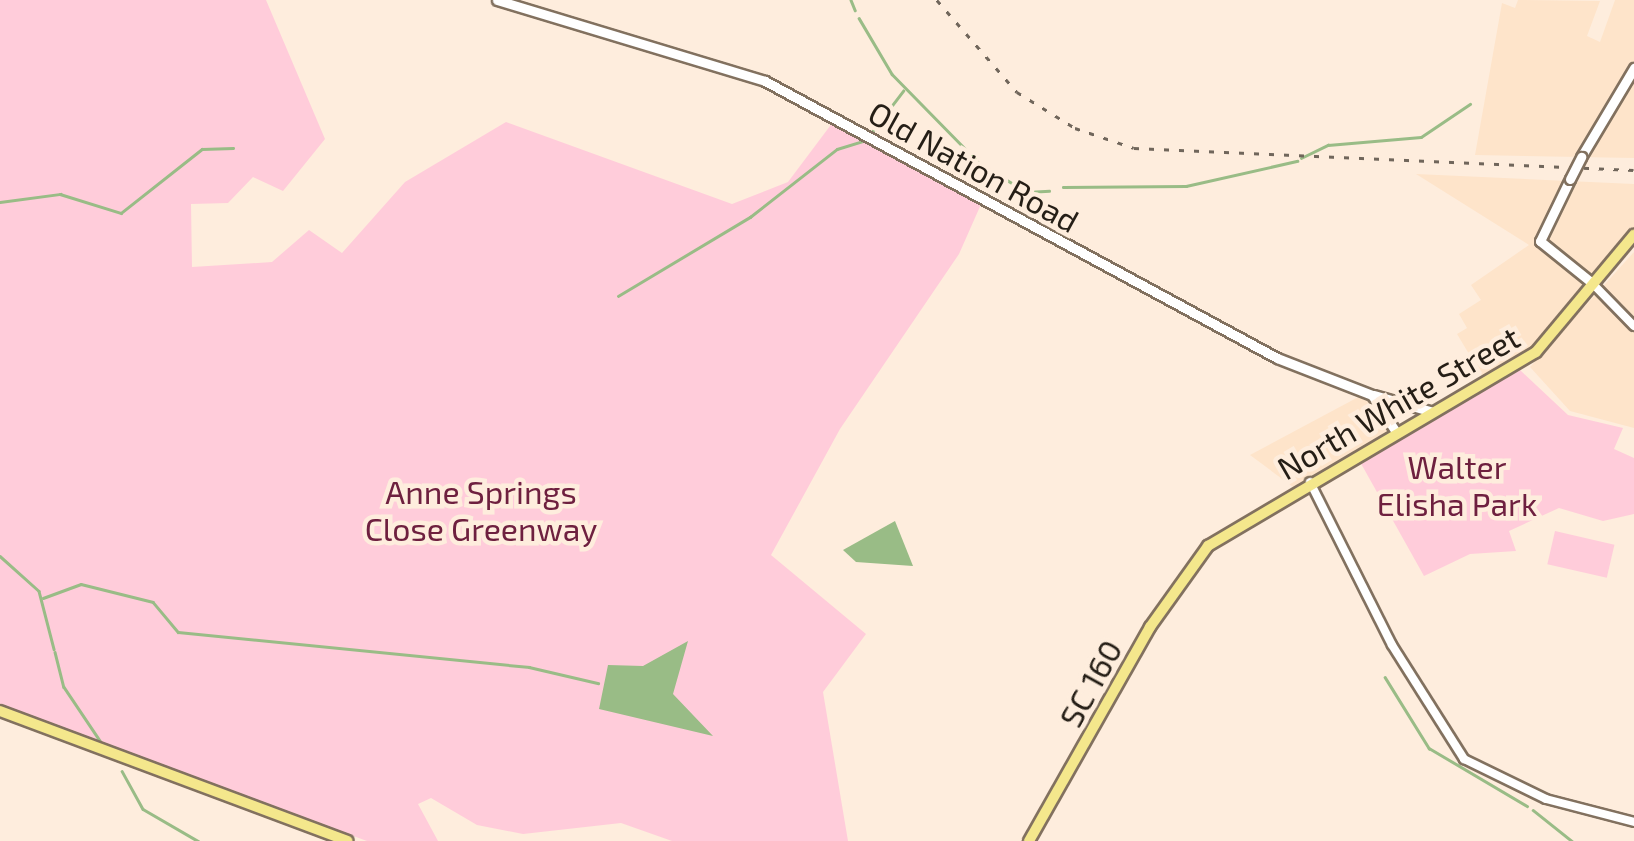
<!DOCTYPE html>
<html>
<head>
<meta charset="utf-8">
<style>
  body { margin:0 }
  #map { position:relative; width:1634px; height:841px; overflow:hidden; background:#feeddd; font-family:"Exo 2",sans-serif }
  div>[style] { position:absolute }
  .built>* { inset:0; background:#fee4ca }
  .green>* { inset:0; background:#ffccda; transform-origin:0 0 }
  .water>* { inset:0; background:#99bc86 }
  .stream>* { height:2.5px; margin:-1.25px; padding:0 1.25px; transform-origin:1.25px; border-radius:1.25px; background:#99bc86 }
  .roads { filter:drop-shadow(2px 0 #82715f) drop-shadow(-2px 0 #82715f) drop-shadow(0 2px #82715f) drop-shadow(0 -2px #82715f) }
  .tertiary>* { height:8px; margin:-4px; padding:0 4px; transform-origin:4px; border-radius:4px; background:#fff }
  .secondary>* { height:9px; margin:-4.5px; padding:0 4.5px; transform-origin:4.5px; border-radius:4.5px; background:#fff }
  .primary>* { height:10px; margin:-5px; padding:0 5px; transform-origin:5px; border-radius:5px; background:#f4e78c }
  .rail>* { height:2.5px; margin-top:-1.25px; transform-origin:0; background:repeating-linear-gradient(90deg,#70665b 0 5px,transparent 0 15px) }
  .bridges { filter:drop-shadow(2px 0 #82715f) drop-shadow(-2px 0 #82715f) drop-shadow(0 2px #82715f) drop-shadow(0 -2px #82715f) }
  .secondary-bridge>* { height:9px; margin:-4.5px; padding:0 4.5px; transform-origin:4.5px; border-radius:4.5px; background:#fff }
  span { translate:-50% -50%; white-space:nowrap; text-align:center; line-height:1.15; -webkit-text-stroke:9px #feeddd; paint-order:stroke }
  .street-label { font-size:32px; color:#251e16 }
  .park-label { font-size:32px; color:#6e203f }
</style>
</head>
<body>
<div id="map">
  <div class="built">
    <div style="clip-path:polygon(1518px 0,1600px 1px,1587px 36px,1600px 42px,1615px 0,1634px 0,1634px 158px,1475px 155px,1502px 3px,1515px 8px)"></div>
    <div style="clip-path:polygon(1416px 174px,1634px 184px,1634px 228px,1537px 346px,1484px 379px,1457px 334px,1467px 328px,1459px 314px,1481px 300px,1471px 285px,1529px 245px)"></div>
    <div style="clip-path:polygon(1634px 252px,1634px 428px,1570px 411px,1530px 367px)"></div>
    <div style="clip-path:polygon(1364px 394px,1388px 432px,1293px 487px,1250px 455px)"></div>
  </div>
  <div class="green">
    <div style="clip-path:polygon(0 0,266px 0,325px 139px,283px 191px,253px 177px,228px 203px,191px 204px,192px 267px,272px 262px,309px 230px,342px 253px,405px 182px,506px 122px,732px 204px,788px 182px,833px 122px,982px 202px,959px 254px,840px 429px,771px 555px,866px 634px,823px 692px,848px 841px,672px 841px,621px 823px,523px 834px,477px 825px,431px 798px,418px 804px,438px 841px,367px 841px,0 706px)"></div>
    <div style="clip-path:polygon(1520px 370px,1568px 415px,1623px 428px,1614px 449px,1634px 458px,1634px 514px,1603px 521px,1559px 508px,1509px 531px,1516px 551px,1470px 554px,1424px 576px,1359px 460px)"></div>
    <div style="left:1555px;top:531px;width:61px;height:34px;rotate:13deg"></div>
  </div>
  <div class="water">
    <div style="clip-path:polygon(895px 521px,913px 566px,856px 562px,843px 550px)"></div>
    <div style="clip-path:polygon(688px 641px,673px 694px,713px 736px,599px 709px,608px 665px,643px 666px)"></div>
  </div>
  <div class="stream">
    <div style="left:851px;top:0;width:11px;rotate:68deg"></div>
    <div style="left:859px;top:18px;width:65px;rotate:59.5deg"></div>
    <div style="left:892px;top:74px;width:126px;rotate:45.6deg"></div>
    <div style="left:980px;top:164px;width:55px;rotate:30.8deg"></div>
    <div style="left:1027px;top:192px;width:22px;rotate:-3deg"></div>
    <div style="left:871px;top:133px;width:53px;rotate:-52.7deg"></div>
    <div style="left:1301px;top:158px;width:30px;rotate:-26deg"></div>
    <div style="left:1328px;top:145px;width:93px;rotate:-4.9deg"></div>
    <div style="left:1421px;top:137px;width:59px;rotate:-34deg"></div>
    <div style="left:1063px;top:187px;width:123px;rotate:-0.5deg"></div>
    <div style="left:1186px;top:186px;width:114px;rotate:-12.7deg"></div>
    <div style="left:0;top:202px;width:61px;rotate:-7.6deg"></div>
    <div style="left:60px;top:194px;width:64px;rotate:17.3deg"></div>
    <div style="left:121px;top:213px;width:103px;rotate:-38.3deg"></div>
    <div style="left:202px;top:149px;width:31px;rotate:-2deg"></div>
    <div style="left:618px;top:296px;width:154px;rotate:-30.9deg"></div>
    <div style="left:750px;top:217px;width:110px;rotate:-38deg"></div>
    <div style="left:837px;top:149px;width:28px;rotate:-17deg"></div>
    <div style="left:0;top:556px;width:52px;rotate:41.9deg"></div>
    <div style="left:39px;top:591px;width:60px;rotate:75.5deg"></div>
    <div style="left:43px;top:598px;width:40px;rotate:-20.2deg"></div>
    <div style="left:81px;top:584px;width:74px;rotate:14deg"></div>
    <div style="left:153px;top:602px;width:39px;rotate:50deg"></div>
    <div style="left:178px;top:632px;width:353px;rotate:5.7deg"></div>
    <div style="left:529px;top:667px;width:71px;rotate:13.1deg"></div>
    <div style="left:55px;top:652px;width:36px;rotate:76deg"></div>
    <div style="left:64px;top:687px;width:66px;rotate:56.1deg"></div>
    <div style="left:1385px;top:677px;width:84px;rotate:58.2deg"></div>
    <div style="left:1429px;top:748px;width:114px;rotate:30.6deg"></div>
    <div style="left:122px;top:771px;width:43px;rotate:61.1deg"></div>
    <div style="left:143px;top:809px;width:64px;rotate:30.2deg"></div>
    <div style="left:1533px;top:810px;width:50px;rotate:38.5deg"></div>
  </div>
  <div class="roads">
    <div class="tertiary">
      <div style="left:1592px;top:283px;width:60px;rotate:45.7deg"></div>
      <div style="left:1310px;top:482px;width:182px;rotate:63.3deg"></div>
      <div style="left:1392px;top:645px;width:135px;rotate:57.7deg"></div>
      <div style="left:1464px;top:759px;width:91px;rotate:26deg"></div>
      <div style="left:1546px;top:799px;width:91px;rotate:14.6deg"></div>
    </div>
    <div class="secondary">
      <div style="left:497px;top:0;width:280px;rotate:16.8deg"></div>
      <div style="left:765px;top:81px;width:582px;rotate:28.41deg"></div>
      <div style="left:1277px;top:358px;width:102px;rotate:21.3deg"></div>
      <div style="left:1372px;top:395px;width:44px;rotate:57deg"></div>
      <div style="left:1581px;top:157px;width:104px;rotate:-59.2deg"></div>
      <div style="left:1570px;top:179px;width:69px;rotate:115.8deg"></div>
      <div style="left:1540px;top:241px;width:67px;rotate:38.9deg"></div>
      <div style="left:1374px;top:395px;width:61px;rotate:16.1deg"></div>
    </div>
    <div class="primary">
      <div style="left:0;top:711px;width:371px;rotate:20.5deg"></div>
      <div style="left:1029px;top:841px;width:246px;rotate:-60.5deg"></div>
      <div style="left:1150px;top:627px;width:100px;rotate:-54.4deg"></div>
      <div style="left:1208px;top:546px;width:381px;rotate:-30.6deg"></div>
      <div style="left:1536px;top:352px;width:153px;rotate:-50.1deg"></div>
    </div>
  </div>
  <div class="rail">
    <div style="left:937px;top:0;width:122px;rotate:49deg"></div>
    <div style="left:1017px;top:92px;width:68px;rotate:31.8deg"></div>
    <div style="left:1075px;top:128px;width:62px;rotate:18.7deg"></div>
    <div style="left:1134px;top:148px;width:500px;rotate:2.52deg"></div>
  </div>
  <div class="bridges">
    <div class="secondary-bridge">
      <div style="left:1570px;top:179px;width:25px;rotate:-63deg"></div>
    </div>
  </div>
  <div class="street-label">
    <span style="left:974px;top:166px;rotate:29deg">Old Nation Road</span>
    <span style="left:1398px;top:402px;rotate:-30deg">North White Street</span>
    <span style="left:1090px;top:683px;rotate:-61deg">SC 160</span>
  </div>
  <div class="park-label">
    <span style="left:1457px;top:485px">Walter<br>Elisha Park</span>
    <span style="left:481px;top:510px">Anne Springs<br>Close Greenway</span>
  </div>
</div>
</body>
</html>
